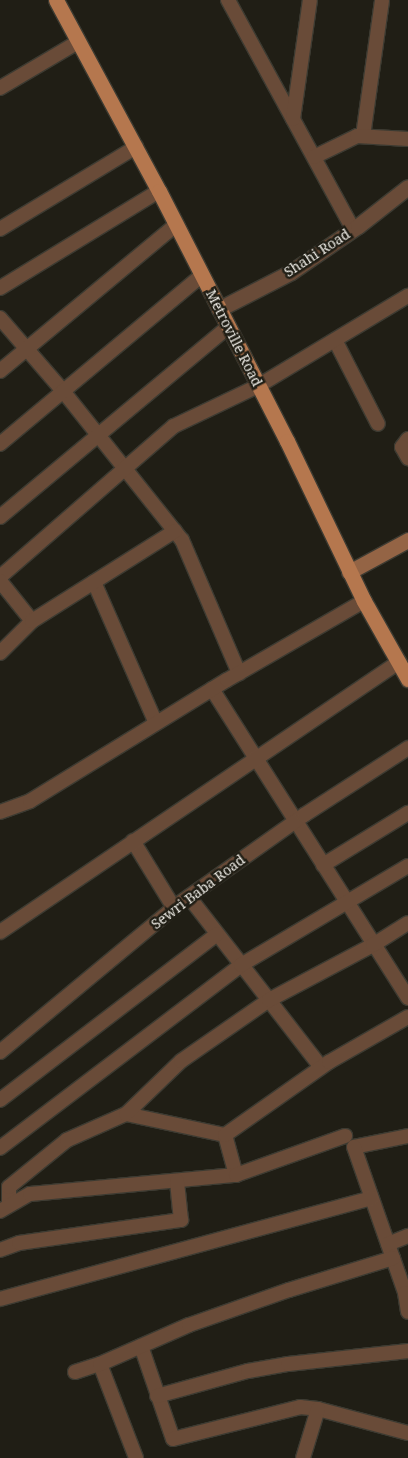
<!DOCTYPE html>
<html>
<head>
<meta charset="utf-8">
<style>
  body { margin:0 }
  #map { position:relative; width:408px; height:1458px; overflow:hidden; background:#201e15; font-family:"Noto Serif",serif }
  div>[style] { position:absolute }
  .roads { filter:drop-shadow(1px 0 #3d3b32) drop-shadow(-1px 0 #3d3b32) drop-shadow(0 1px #3d3b32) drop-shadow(0 -1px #3d3b32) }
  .minor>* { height:14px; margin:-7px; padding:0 7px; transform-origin:7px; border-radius:7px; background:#694b38 }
  .tertiary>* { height:15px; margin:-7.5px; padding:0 7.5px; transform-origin:7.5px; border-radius:7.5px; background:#694b38 }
  .secondary>* { height:15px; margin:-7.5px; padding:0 7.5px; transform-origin:7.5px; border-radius:7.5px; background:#946445 }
  .primary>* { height:15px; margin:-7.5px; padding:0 7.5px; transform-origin:7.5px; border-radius:7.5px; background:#b5774e }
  span { translate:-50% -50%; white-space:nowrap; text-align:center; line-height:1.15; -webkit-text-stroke:5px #201e15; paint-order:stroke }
  .street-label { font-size:14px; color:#eceae4 }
</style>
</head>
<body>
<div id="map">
  <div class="roads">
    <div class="minor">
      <div style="left:228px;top:0;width:261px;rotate:61.4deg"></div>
      <div style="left:0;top:88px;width:91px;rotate:-30.5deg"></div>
      <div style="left:293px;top:119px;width:120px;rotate:-81.9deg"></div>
      <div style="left:363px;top:136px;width:137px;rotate:-82deg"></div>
      <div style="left:314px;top:157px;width:48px;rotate:-26deg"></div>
      <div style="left:357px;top:136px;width:51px;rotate:3.4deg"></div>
      <div style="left:0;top:229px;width:159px;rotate:-31.1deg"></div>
      <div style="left:0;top:288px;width:186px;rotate:-31.4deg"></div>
      <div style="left:0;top:318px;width:96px;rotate:49.2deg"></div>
      <div style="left:63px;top:391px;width:191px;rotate:51.4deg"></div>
      <div style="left:182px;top:540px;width:145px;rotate:66.8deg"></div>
      <div style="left:335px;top:340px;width:94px;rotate:62.9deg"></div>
      <div style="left:0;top:371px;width:229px;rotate:-39.7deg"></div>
      <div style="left:408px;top:439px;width:10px;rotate:127deg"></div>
      <div style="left:402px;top:447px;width:13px;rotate:61deg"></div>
      <div style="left:0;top:444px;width:263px;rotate:-39.9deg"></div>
      <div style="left:0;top:517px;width:297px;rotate:-39.8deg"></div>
      <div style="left:0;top:577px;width:230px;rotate:-41deg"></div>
      <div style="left:174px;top:426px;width:93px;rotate:-25.5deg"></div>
      <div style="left:258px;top:386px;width:175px;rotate:-31deg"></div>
      <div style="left:0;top:581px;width:51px;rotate:51.3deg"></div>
      <div style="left:94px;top:582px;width:154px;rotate:66.3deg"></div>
      <div style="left:0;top:653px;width:45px;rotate:-45deg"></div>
      <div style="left:32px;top:621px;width:169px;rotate:-32.2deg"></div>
      <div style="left:212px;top:689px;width:366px;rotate:57.6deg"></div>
      <div style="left:0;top:812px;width:32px;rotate:-20deg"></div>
      <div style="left:30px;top:801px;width:231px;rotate:-31.6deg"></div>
      <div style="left:227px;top:680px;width:158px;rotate:-30deg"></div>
      <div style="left:133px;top:841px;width:79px;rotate:58.5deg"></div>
      <div style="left:323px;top:865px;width:100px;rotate:-31.5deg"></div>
      <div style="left:189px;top:897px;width:215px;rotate:52.2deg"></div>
      <div style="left:0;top:932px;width:482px;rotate:-34.1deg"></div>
      <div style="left:0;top:1052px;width:230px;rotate:-39.7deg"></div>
      <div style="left:177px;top:905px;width:156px;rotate:-35.3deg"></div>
      <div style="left:304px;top:815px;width:124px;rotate:-32.8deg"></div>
      <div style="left:0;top:1100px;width:273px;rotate:-37.4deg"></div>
      <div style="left:126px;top:1114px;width:101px;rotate:12deg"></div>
      <div style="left:408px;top:1136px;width:55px;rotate:168.5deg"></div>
      <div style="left:354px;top:1147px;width:155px;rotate:70.7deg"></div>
      <div style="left:405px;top:1293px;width:19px;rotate:81deg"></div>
      <div style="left:0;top:1148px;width:303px;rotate:-37.2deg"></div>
      <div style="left:241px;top:965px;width:194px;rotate:-30.7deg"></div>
      <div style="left:236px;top:1175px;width:41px;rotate:-105.4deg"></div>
      <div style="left:225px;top:1135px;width:127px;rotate:-35.1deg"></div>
      <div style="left:329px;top:1062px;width:91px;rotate:-29.7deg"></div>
      <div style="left:9px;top:1205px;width:18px;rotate:-90deg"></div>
      <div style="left:9px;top:1187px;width:75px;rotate:-39deg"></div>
      <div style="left:67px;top:1140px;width:64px;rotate:-23.8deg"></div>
      <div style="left:126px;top:1114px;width:76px;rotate:-43.9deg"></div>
      <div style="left:181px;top:1061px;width:107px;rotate:-34.7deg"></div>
      <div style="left:269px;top:1000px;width:118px;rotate:-27.9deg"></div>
      <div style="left:373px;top:945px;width:41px;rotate:-32.2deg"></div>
      <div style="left:0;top:1211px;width:34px;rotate:-30deg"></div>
      <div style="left:30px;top:1194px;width:207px;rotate:-5.3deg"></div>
      <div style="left:236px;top:1175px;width:116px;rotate:-19.7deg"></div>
      <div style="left:388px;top:1244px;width:22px;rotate:-22deg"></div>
      <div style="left:0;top:1250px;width:20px;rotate:-20deg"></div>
      <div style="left:19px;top:1243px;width:164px;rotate:-8.1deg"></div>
      <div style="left:181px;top:1220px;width:39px;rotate:-96deg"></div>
      <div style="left:0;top:1299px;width:385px;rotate:-15.2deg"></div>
      <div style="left:141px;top:1346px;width:98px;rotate:71deg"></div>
      <div style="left:173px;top:1439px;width:131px;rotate:-14.1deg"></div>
      <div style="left:300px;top:1407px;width:18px;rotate:6deg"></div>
      <div style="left:318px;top:1409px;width:93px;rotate:14.9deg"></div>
      <div style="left:100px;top:1364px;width:101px;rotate:69deg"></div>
      <div style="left:75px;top:1372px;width:26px;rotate:-18deg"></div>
      <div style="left:100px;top:1364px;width:97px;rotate:-23.7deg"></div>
      <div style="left:189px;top:1325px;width:106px;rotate:-19.3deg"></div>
      <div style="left:289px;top:1290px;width:109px;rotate:-17.1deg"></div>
      <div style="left:157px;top:1396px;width:94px;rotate:-15.4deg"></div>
      <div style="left:248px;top:1371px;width:41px;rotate:-9.9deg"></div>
      <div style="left:288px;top:1364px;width:121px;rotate:-6.2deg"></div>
      <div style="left:303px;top:1458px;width:51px;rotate:-73deg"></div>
    </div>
    <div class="tertiary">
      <div style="left:219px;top:309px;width:81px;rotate:-27.2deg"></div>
      <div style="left:291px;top:272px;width:81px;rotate:-34.5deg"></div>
      <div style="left:358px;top:226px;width:63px;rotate:-38deg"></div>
    </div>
    <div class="secondary">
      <div style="left:349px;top:572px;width:67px;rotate:-28.5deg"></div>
    </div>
    <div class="primary">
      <div style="left:56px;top:0;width:217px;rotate:61.7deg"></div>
      <div style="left:159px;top:191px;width:281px;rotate:62.9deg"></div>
      <div style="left:287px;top:441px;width:178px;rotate:64.3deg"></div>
      <div style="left:364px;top:601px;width:90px;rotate:60.6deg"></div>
    </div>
  </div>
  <div class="street-label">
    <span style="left:317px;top:253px;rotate:-33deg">Shahi Road</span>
    <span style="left:234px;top:338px;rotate:63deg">Metroville Road</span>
    <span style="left:198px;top:892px;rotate:-37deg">Sewri Baba Road</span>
  </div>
</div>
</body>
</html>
